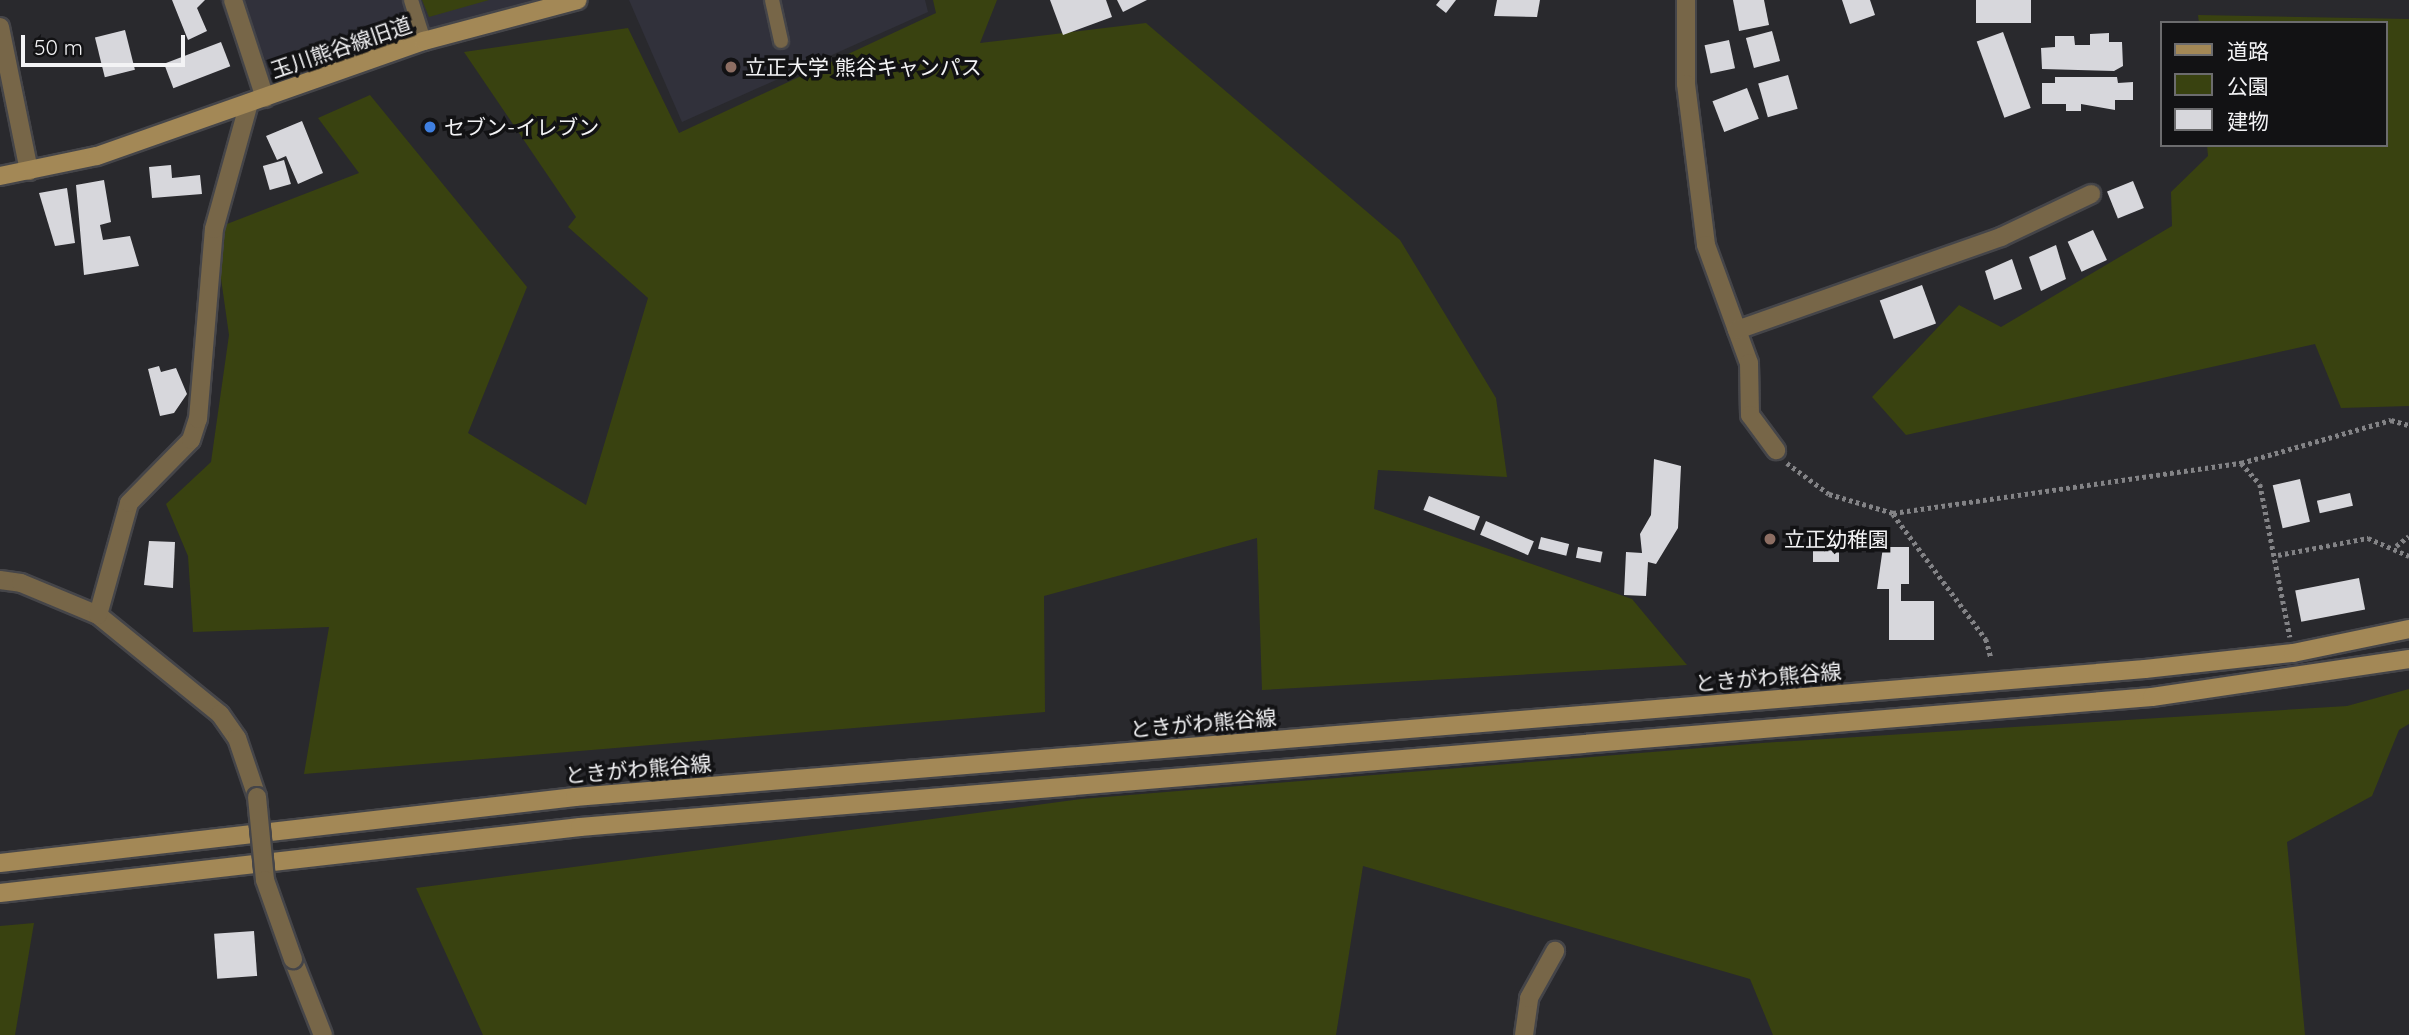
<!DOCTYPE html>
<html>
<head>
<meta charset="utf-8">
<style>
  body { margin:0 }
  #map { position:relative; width:2409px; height:1035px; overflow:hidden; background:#29292d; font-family:Quicksand,"Noto Sans JP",sans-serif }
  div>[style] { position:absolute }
  .built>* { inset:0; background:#31313b }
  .green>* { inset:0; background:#394210 }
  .building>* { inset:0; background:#d7d7dc; transform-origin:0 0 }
  .path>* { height:4.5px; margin-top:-2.25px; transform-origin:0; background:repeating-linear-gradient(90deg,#838386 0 3.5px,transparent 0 7px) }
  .roads { filter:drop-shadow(2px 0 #454549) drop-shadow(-2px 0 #454549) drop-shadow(0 2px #454549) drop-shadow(0 -2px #454549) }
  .lane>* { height:14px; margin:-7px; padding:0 7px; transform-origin:7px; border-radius:7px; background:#776648 }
  .street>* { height:18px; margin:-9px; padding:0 9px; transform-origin:9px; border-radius:9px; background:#776648 }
  .secondary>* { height:18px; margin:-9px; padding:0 9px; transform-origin:9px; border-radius:9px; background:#a38856 }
  .bridges { filter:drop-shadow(2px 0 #454549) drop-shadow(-2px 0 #454549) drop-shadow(0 2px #454549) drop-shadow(0 -2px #454549) }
  .street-bridge>* { height:18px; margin:-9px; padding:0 9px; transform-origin:9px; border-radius:9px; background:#776648 }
  .dots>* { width:19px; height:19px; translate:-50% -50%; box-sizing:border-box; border:4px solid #121214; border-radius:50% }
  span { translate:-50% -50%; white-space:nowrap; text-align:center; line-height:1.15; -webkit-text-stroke:7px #121214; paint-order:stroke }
  .street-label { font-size:21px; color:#f3f3f5 }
  .poi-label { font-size:21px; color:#f3f3f5 }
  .left { translate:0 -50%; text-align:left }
  .legend { position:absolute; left:2160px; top:21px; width:228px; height:126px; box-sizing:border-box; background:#121214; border:2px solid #6c6c6e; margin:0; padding:9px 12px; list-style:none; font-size:21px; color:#f3f3f5 }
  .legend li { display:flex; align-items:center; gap:14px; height:35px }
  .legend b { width:35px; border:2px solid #6c6c6e }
  .scale { position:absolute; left:21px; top:35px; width:164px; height:32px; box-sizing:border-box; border:4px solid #f3f3f5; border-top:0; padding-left:9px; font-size:21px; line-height:24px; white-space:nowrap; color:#f3f3f5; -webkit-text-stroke:5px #121214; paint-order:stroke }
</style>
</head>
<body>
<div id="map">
  <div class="built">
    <div style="clip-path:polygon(220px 0,571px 0,258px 106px)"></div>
    <div style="clip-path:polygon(629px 0,925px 0,928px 12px,682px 122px)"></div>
  </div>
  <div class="green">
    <div style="clip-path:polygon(422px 0,489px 0,429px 17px)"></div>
    <div style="clip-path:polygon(933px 0,997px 0,980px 43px,1146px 23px,1400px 240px,1496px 398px,1507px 477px,1378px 470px,1374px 509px,1632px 599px,1687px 665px,1262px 690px,1257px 538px,1044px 596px,1045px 712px,304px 774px,329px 627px,193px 632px,188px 556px,166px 504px,211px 462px,229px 335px,214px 229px,359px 173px,318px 118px,370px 95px,527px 287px,468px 433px,586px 505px,648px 298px,568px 227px,576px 217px,464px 52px,628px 28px,679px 133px,936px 13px)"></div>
    <div style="clip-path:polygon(2198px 15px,2409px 19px,2409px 406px,2341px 408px,2315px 344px,1906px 435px,1872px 397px,1959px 305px,2001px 327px,2172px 226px,2171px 192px,2208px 156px,2207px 145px,2386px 145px,2386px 23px,2199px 23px)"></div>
    <div style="clip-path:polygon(2409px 689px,2409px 724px,2399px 730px,2372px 796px,2287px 842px,2305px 1035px,1773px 1035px,1750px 979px,1363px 866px,1336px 1035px,483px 1035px,416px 888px,1081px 799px,1762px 743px,2347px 706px)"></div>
    <div style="clip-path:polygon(34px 923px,15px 1035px,0 1035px,0 926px)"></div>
  </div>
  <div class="building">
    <div style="clip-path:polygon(172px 0,205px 0,197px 8px,207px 31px,188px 40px)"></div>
    <div style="clip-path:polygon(1050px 0,1106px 0,1112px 17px,1063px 35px)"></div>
    <div style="clip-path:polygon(1117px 0,1147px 0,1123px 12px)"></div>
    <div style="clip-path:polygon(1440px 0,1456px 0,1446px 13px,1436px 5px)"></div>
    <div style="clip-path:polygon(1497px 0,1540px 0,1537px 17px,1494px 16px)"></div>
    <div style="clip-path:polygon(1733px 0,1764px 0,1769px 25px,1739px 31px)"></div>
    <div style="clip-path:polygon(1842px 0,1870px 0,1875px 15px,1850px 24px)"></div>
    <div style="left:1976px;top:0;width:55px;height:23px"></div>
    <div style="left:125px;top:30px;width:41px;height:31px;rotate:76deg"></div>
    <div style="left:1772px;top:31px;width:31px;height:27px;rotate:75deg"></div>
    <div style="left:2003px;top:32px;width:81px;height:28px;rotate:70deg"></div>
    <div style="clip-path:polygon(2109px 33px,2109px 42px,2122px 42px,2123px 66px,2114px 71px,2042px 69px,2041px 48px,2055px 47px,2055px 36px,2074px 36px,2075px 45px,2090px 45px,2090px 34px)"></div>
    <div style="left:1729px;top:40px;width:29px;height:25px;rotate:78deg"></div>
    <div style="left:221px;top:42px;width:26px;height:61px;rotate:69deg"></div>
    <div style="left:1788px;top:75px;width:35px;height:31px;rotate:74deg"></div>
    <div style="clip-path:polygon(2055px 77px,2117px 77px,2118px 83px,2133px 82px,2133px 100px,2115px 100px,2115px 110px,2081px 104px,2081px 111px,2066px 111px,2066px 104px,2042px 104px,2042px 83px,2055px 83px)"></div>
    <div style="left:1747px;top:88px;width:33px;height:37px;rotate:69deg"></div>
    <div style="clip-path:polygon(302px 121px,323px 173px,298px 184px,286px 156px,277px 160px,266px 136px)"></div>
    <div style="left:284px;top:160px;width:25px;height:22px;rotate:74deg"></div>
    <div style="clip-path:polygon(171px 165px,172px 178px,200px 175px,202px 194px,152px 198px,149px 167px)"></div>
    <div style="clip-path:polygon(104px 180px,111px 222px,100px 225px,103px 240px,130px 236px,139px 266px,84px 275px,76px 185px)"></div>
    <div style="left:2133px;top:181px;width:29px;height:28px;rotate:68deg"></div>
    <div style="clip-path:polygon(67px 188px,75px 243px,55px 246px,39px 193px)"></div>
    <div style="left:2093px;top:230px;width:33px;height:28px;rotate:65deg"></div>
    <div style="clip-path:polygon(2056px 245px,2066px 279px,2041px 291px,2029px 257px)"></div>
    <div style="clip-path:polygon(2012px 259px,2022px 289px,1994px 300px,1985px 271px)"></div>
    <div style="left:1922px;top:285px;width:41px;height:45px;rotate:70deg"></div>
    <div style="clip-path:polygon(159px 366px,161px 372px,176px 368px,187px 394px,174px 413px,160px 416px,148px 369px)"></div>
    <div style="clip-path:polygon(1654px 459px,1681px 466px,1678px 528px,1656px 564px,1648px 562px,1646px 596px,1624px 595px,1626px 552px,1642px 553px,1640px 534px,1651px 515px)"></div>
    <div style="left:2300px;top:479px;width:44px;height:28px;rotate:77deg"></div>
    <div style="left:2350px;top:493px;width:13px;height:34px;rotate:77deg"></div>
    <div style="left:1429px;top:496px;width:55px;height:15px;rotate:22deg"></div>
    <div style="left:1486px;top:521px;width:52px;height:15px;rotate:23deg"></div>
    <div style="left:1541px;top:537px;width:29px;height:12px;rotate:14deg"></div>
    <div style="clip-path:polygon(149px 541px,175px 542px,173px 588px,144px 585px)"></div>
    <div style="left:1813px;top:542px;width:26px;height:20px"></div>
    <div style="left:1578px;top:547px;width:25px;height:11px;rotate:11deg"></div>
    <div style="clip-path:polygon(1883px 547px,1909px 547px,1909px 584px,1901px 584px,1901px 601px,1934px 601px,1934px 640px,1889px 640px,1889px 589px,1877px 589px)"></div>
    <div style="left:2359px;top:578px;width:32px;height:65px;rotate:79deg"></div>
    <div style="left:254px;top:931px;width:45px;height:40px;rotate:86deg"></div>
  </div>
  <div class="path">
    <div style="left:1787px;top:463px;width:52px;rotate:36.4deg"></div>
    <div style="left:1829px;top:494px;width:67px;rotate:16.5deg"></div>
    <div style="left:1893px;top:513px;width:352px;rotate:-8.2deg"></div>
    <div style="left:2241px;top:463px;width:156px;rotate:-16deg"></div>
    <div style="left:2391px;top:420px;width:19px;rotate:16deg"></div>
    <div style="left:2241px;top:463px;width:28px;rotate:48deg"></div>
    <div style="left:2260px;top:484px;width:156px;rotate:78.9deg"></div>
    <div style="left:1893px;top:514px;width:156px;rotate:53.4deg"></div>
    <div style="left:1986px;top:639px;width:20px;rotate:75deg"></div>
    <div style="left:2396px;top:546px;width:16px;rotate:-38deg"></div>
    <div style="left:2278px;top:555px;width:92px;rotate:-10.7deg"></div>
    <div style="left:2368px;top:538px;width:45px;rotate:23.7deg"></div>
  </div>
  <div class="roads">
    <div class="lane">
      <div style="left:411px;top:0;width:43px;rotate:72.4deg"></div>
      <div style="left:772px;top:0;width:42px;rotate:77.6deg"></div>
    </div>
    <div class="street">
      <div style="left:233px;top:0;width:103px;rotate:71.9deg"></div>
      <div style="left:1686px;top:0;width:84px;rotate:90deg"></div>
      <div style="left:1686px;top:84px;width:162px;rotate:82.9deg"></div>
      <div style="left:1706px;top:245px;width:126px;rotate:70deg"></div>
      <div style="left:1749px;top:363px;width:52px;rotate:88.9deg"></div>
      <div style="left:1750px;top:415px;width:44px;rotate:53.4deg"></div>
      <div style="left:0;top:27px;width:147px;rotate:78.6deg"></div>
      <div style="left:1737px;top:330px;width:280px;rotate:-19.4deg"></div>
      <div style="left:2001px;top:237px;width:100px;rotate:-25.5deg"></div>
      <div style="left:0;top:580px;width:21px;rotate:8deg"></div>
      <div style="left:21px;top:583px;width:83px;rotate:22.6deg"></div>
      <div style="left:98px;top:615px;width:157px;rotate:39.1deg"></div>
      <div style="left:220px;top:714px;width:29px;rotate:55deg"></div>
      <div style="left:237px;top:738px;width:62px;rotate:71.3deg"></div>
      <div style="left:98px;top:615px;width:116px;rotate:-74.5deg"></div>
      <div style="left:129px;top:503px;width:88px;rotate:-45.5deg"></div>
      <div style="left:191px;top:440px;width:22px;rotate:-72deg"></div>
      <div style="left:198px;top:419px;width:191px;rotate:-85.2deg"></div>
      <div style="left:214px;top:229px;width:131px;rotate:-74.5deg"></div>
      <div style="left:293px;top:959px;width:82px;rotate:68.5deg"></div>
      <div style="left:1524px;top:1035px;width:37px;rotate:-82deg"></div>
      <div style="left:1529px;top:998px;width:54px;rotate:-61deg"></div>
    </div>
    <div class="secondary">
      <div style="left:0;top:176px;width:99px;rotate:-11.7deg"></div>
      <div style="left:97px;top:156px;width:347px;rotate:-19.4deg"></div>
      <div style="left:424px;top:41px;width:159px;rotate:-14.9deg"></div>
      <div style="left:0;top:863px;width:579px;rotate:-6.55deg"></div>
      <div style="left:575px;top:797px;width:1575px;rotate:-4.66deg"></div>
      <div style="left:2145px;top:669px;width:149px;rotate:-6.2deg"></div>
      <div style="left:2293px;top:653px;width:118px;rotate:-11.7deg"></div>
      <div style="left:0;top:893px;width:584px;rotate:-6.49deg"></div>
      <div style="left:580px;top:827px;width:1577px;rotate:-4.73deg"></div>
      <div style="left:2152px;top:697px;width:260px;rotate:-8.4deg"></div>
    </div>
  </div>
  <div class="bridges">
    <div class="street-bridge">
      <div style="left:257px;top:797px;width:83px;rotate:84.5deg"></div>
      <div style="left:265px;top:880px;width:84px;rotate:70.5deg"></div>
    </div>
  </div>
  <div class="dots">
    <div style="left:731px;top:67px;background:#8d6e63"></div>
    <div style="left:430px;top:127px;background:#3f7fe0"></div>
    <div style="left:1770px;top:539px;background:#8d6e63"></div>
  </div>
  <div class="street-label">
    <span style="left:341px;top:47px;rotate:-19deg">玉川熊谷線旧道</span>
    <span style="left:1768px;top:677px;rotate:-5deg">ときがわ熊谷線</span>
    <span style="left:1203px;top:723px;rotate:-5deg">ときがわ熊谷線</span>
    <span style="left:638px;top:769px;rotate:-5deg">ときがわ熊谷線</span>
  </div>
  <div class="poi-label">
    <span class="left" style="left:745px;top:67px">立正大学 熊谷キャンパス</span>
    <span class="left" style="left:444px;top:127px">セブン-イレブン</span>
    <span class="left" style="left:1784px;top:539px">立正幼稚園</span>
  </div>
  <ul class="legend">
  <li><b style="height:9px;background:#a38856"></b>道路</li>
  <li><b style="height:19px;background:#394210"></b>公園</li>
  <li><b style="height:19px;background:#d7d7dc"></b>建物</li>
  </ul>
  <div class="scale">50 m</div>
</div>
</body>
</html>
